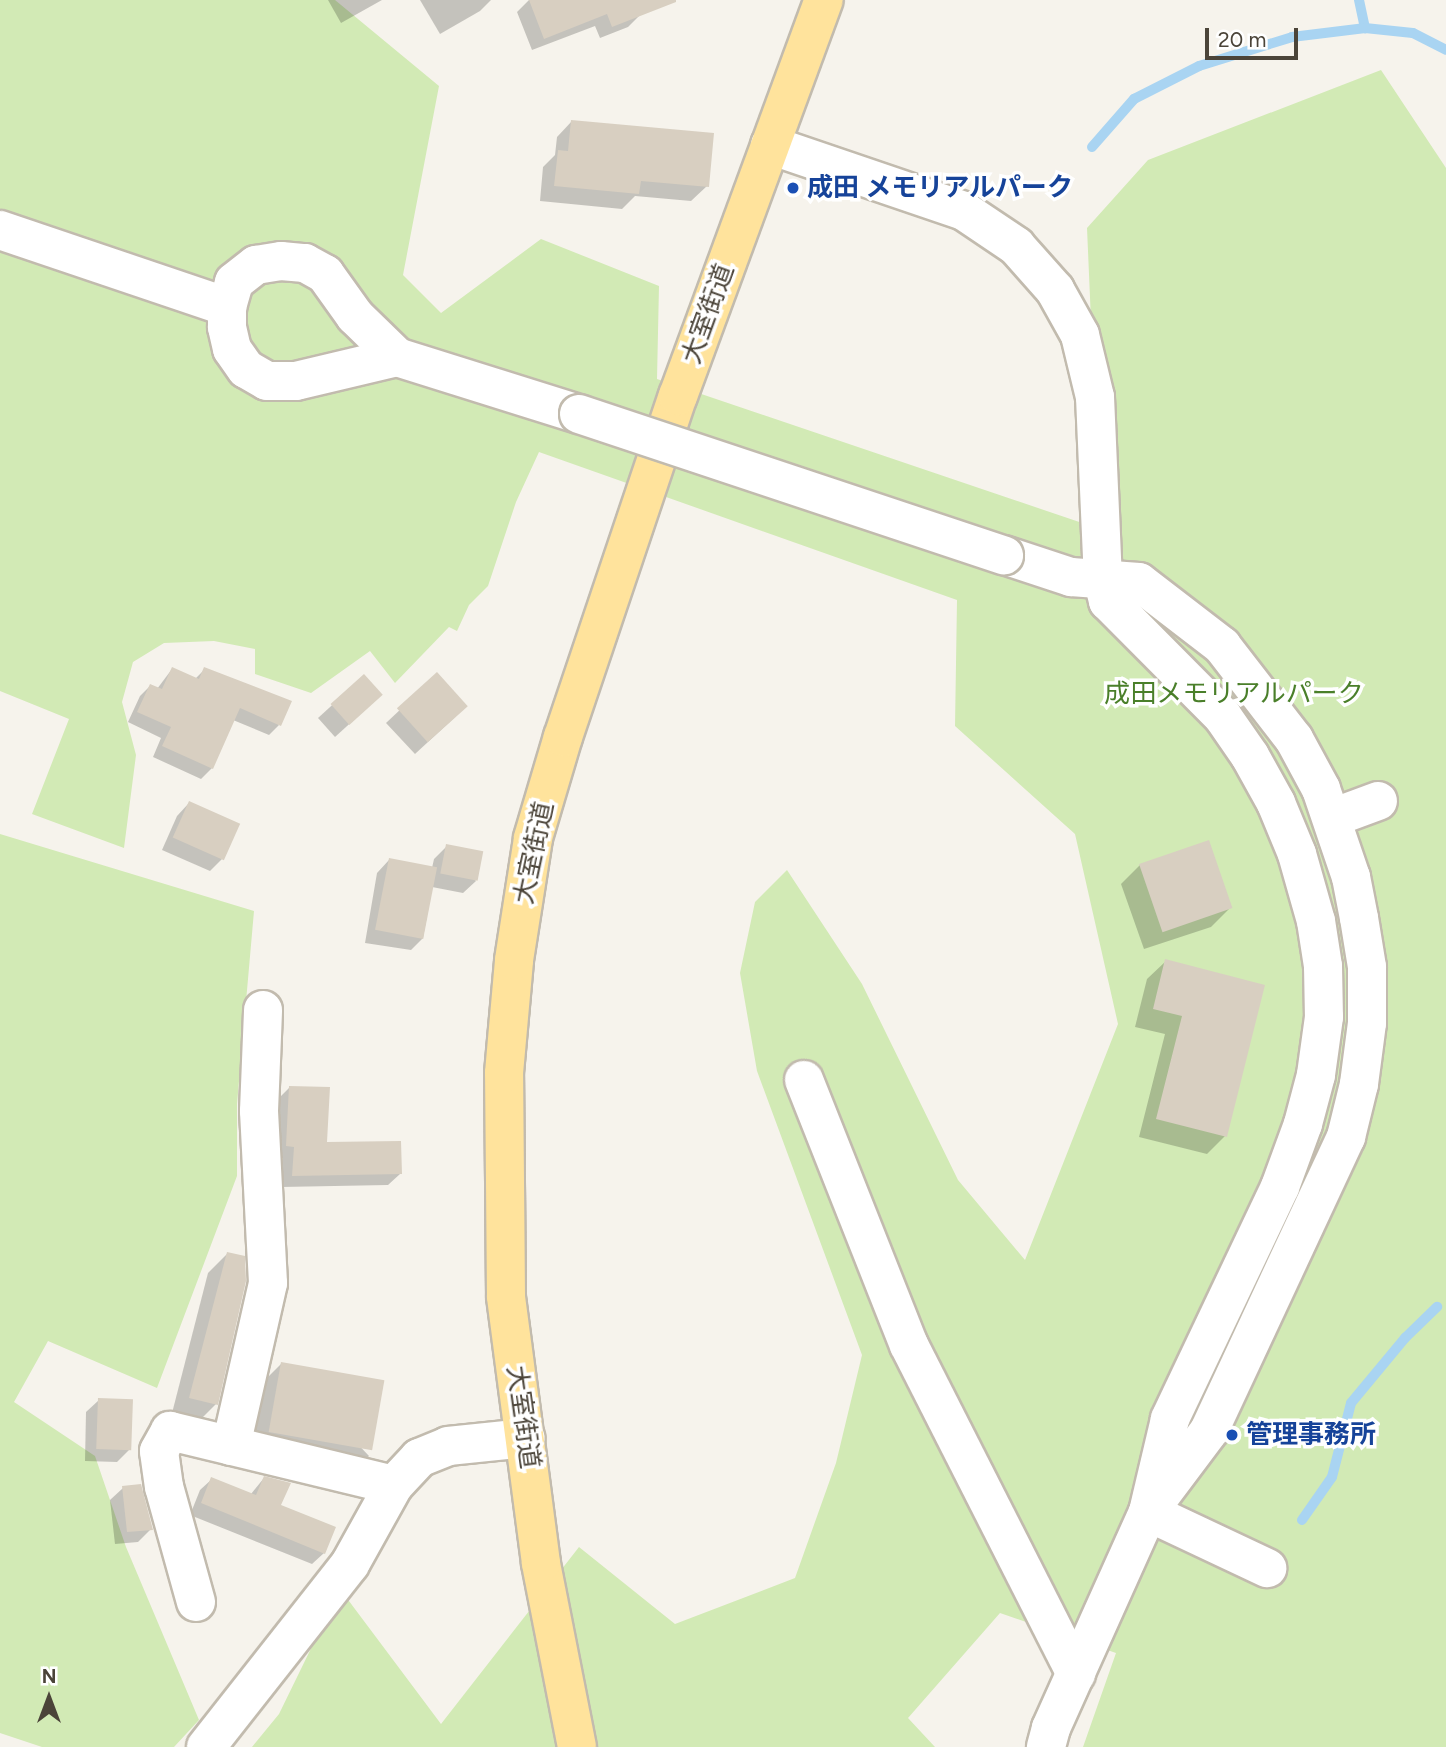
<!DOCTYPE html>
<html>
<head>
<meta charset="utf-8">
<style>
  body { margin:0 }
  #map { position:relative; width:1446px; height:1747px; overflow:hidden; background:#f6f3ec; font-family:Figtree,"Noto Sans JP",sans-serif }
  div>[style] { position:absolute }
  .green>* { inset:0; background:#d2eab5 }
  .shadow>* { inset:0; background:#0003 }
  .stream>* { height:10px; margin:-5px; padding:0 5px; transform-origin:5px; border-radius:5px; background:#a9d4f2 }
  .building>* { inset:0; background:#d8cfc1; transform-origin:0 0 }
  .roads { filter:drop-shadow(2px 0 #c2bbae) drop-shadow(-2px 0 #c2bbae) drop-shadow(0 2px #c2bbae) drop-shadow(0 -2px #c2bbae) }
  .minor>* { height:38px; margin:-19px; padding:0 19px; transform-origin:19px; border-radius:19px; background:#fff }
  .major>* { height:38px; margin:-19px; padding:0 19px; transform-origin:19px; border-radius:19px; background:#ffe39c }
  .bridges { filter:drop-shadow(2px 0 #c2bbae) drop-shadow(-2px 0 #c2bbae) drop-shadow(0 2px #c2bbae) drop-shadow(0 -2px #c2bbae) }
  .minor-bridge>* { height:38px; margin:-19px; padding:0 19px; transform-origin:19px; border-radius:19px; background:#fff }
  .dots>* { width:19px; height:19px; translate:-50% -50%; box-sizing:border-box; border:4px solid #fff; border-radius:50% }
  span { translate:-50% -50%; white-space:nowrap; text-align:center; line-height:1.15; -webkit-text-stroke:7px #fff; paint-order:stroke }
  .transit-label { font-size:26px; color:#164399; font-weight:700 }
  .left { translate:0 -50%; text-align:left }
  .street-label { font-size:26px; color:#4b4439 }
  .park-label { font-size:26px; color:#4a7f2a }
  .north { position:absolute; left:14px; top:1663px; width:70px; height:70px; -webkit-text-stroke:5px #fff; paint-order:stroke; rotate:0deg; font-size:19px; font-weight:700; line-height:28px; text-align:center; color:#4b4439 }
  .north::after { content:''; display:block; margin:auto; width:24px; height:32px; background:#4b4439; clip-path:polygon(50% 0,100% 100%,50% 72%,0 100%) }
  .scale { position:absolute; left:1205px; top:28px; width:93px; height:32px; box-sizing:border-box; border:4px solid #4b4439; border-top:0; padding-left:9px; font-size:21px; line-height:24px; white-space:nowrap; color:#4b4439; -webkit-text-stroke:5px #fff; paint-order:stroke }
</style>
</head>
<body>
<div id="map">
  <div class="green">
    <div style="clip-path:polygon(0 0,335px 0,439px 86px,403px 275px,441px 313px,541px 239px,659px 286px,657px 379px,1100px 529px,1087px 228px,1148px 160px,1381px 70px,1446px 168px,1446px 1747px,1083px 1747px,1116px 1653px,1000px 1613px,908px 1718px,935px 1747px,252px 1747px,279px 1714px,340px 1589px,441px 1724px,579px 1547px,675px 1624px,795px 1578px,836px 1463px,862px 1355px,757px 1071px,740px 973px,755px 902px,787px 870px,862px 984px,958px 1180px,1025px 1260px,1118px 1024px,1075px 834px,955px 726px,957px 600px,539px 452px,516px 502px,488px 586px,469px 605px,457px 631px,449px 627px,395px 683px,370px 651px,311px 693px,255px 674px,255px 649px,214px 641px,164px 643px,133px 662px,122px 702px,136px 755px,124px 848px,32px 814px,69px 719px,0 691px)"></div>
    <div style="clip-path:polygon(0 834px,254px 911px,237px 1104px,237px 1176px,157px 1388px,48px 1341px,14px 1402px,95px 1456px,126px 1547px,199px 1720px,174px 1747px,42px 1747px,0 1733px)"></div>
  </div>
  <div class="shadow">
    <div style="clip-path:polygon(328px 0,382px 0,341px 23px)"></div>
    <div style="clip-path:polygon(420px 0,491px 0,480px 11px,440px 34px)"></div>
    <div style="clip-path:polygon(529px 0,635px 0,641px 14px,628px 27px,600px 38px,595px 26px,532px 50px,517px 12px)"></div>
    <div style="clip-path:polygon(572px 121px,707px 186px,691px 201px,635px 196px,622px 209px,540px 201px,543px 167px,555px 155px,557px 137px)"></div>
    <div style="clip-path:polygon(172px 669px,195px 679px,205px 669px,279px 725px,269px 735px,233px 720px,212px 768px,201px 779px,153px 757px,161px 738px,128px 722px,140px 696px,150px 686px,157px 689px)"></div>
    <div style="clip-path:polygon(437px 675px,454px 718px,415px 754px,386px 723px)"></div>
    <div style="clip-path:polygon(364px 676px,368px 707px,335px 737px,318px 718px)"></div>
    <div style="clip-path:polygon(189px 803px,222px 859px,210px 871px,162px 850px,177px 816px)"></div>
    <div style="clip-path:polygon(447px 846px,476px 881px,463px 893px,432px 887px,423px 938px,411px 950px,365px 943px,377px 873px,389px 860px,432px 868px,434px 859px)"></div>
    <div style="clip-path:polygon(1140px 865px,1230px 908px,1211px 927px,1144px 949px,1121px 884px)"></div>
    <div style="clip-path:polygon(1166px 961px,1225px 1136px,1207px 1154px,1139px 1137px,1165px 1034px,1135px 1027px,1147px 979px)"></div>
    <div style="clip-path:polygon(289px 1088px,325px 1144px,400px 1174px,388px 1185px,281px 1187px,283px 1158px,275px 1158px,278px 1099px)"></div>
    <div style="clip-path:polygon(227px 1254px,216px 1404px,197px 1423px,171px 1417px,208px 1273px)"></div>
    <div style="clip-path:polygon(282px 1363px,369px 1456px,350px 1475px,251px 1451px,263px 1382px)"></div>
    <div style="clip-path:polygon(99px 1400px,130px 1449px,117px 1462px,85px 1461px,86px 1412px)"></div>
    <div style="clip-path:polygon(264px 1478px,279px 1506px,324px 1553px,312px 1564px,190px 1515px,200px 1490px,212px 1479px,251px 1494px)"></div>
    <div style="clip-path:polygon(123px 1488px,151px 1529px,138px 1542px,115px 1544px,110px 1500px)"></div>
  </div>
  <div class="stream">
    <div style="left:1359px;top:0;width:29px;rotate:78deg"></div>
    <div style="left:1365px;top:28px;width:48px;rotate:5.9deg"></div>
    <div style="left:1413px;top:33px;width:37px;rotate:27deg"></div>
    <div style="left:1092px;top:147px;width:64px;rotate:-48.8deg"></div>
    <div style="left:1134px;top:99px;width:73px;rotate:-26.9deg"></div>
    <div style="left:1199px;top:66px;width:97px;rotate:-17.3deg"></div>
    <div style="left:1292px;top:37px;width:74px;rotate:-7deg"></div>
    <div style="left:1302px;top:1520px;width:52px;rotate:-55.1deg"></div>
    <div style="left:1332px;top:1477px;width:76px;rotate:-75.6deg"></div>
    <div style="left:1351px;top:1403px;width:85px;rotate:-50.3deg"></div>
    <div style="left:1405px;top:1338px;width:45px;rotate:-44.1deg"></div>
  </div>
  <div class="building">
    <div style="clip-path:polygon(529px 0,676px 0,676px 2px,612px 27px,607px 14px,544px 39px)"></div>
    <div style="clip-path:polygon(571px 120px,714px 133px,709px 187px,641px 181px,639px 194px,554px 186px,558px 150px,568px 151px)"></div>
    <div style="clip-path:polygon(172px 667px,199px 679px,204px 667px,292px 701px,281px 726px,240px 708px,213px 769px,162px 746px,171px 727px,137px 712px,150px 684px,162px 689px)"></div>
    <div style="left:437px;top:672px;width:46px;height:54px;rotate:48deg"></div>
    <div style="left:364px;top:674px;width:28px;height:45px;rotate:48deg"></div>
    <div style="left:189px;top:801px;width:56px;height:40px;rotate:24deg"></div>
    <div style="left:1209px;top:840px;width:72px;height:74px;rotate:71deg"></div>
    <div style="left:446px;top:844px;width:38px;height:30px;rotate:11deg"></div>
    <div style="left:389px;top:858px;width:49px;height:73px;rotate:11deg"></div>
    <div style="clip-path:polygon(1165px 959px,1265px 985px,1227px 1137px,1156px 1119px,1182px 1016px,1153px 1009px)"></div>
    <div style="clip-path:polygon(289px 1086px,330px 1087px,327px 1142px,401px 1141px,402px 1174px,292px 1176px,294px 1147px,286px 1146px)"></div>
    <div style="clip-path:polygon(227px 1252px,245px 1256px,246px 1281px,218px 1405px,189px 1398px)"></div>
    <div style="left:281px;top:1362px;width:105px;height:71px;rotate:10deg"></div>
    <div style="left:98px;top:1398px;width:35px;height:51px;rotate:2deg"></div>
    <div style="clip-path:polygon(264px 1476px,291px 1483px,281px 1505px,336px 1527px,325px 1554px,201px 1503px,211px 1477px,256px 1495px)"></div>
    <div style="clip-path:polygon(141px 1484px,153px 1530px,127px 1532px,122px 1486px)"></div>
  </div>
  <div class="roads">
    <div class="minor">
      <div style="left:770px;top:145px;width:205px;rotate:18.8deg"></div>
      <div style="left:964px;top:211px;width:63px;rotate:33.9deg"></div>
      <div style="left:1016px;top:246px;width:59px;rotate:48.4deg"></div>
      <div style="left:1055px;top:290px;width:51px;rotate:60.9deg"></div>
      <div style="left:1080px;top:335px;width:64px;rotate:76.4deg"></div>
      <div style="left:1095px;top:397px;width:184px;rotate:87.5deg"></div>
      <div style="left:1103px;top:581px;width:21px;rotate:76deg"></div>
      <div style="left:1108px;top:601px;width:163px;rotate:45.2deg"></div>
      <div style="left:1223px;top:717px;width:47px;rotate:55.3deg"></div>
      <div style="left:1250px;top:756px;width:54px;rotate:61deg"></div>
      <div style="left:1276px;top:803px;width:55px;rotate:67.6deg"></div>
      <div style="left:1297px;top:854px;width:70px;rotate:74.2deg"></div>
      <div style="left:1316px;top:921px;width:46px;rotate:81.2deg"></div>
      <div style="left:1323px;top:966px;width:51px;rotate:88.9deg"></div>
      <div style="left:1324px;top:1017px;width:59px;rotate:97.9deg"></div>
      <div style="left:1316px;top:1075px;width:51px;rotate:104.9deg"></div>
      <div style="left:1303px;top:1124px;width:67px;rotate:110.1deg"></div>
      <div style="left:1280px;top:1187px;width:257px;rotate:115.4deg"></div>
      <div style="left:1170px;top:1419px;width:96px;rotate:103.3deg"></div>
      <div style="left:1148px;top:1512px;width:237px;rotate:114.2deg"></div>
      <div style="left:1051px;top:1728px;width:20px;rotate:105deg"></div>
      <div style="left:0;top:230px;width:240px;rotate:18.7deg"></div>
      <div style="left:397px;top:357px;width:104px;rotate:166.6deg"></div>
      <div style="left:296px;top:381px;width:29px;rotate:180deg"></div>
      <div style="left:267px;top:381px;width:24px;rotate:-150deg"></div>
      <div style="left:246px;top:369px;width:24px;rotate:-125deg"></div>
      <div style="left:232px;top:349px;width:23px;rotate:-103deg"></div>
      <div style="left:227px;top:327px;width:20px;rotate:-90deg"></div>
      <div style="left:227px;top:307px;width:26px;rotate:-74deg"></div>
      <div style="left:234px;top:282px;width:28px;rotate:-38deg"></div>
      <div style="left:256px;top:265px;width:25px;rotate:-9deg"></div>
      <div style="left:281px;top:261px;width:24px;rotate:5deg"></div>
      <div style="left:305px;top:263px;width:23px;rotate:29deg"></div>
      <div style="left:325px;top:274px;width:52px;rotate:54.5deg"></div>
      <div style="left:355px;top:316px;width:59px;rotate:44.3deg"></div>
      <div style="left:397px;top:357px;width:191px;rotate:17.4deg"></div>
      <div style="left:1004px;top:555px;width:71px;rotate:18.2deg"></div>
      <div style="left:1071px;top:577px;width:68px;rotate:4.2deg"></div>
      <div style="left:1139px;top:582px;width:105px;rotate:37.6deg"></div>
      <div style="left:1222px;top:646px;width:118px;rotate:52.3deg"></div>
      <div style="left:1294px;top:739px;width:57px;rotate:61.6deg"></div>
      <div style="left:1321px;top:789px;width:93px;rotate:71.2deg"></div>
      <div style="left:1351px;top:877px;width:42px;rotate:79deg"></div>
      <div style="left:1359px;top:918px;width:50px;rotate:80.7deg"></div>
      <div style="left:1367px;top:967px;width:56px;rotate:90deg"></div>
      <div style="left:1367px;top:1023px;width:62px;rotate:97.5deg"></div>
      <div style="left:1359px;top:1084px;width:55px;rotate:103.8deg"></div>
      <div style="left:1346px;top:1137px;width:324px;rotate:115deg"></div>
      <div style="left:1209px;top:1431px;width:85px;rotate:126.9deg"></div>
      <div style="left:1332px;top:818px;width:49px;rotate:-20.3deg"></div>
      <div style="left:804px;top:1080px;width:285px;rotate:68.4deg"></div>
      <div style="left:909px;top:1345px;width:369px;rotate:63.1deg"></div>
      <div style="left:231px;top:1446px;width:167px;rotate:-77.2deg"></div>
      <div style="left:268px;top:1283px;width:172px;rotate:-93deg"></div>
      <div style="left:259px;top:1111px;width:101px;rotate:-87.7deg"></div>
      <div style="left:1148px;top:1512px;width:132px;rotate:25.2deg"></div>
      <div style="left:196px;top:1602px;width:119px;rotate:-105.5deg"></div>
      <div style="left:164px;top:1487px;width:36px;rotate:-98deg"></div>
      <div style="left:159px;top:1451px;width:23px;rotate:-61deg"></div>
      <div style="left:170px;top:1431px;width:230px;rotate:13.6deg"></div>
      <div style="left:206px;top:1747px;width:233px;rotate:-51.8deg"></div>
      <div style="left:350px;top:1564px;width:90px;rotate:-60.9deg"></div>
      <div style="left:394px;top:1485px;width:37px;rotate:-47deg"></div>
      <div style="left:419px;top:1458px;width:31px;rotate:-22deg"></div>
      <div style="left:448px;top:1446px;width:78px;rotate:-5.9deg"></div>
    </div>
    <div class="major">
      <div style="left:577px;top:1747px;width:187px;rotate:-101.1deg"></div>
      <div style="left:541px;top:1563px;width:269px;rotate:-97.5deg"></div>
      <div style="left:506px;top:1296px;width:223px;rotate:-90.5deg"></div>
      <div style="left:504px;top:1073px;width:113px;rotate:-84.9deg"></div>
      <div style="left:514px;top:960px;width:123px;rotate:-81.1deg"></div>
      <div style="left:533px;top:838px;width:105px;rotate:-73.5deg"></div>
      <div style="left:563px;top:737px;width:360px;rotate:-71.4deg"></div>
      <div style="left:678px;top:396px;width:422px;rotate:-69.8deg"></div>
    </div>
  </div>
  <div class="bridges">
    <div class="minor-bridge">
      <div style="left:579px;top:414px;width:448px;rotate:18.4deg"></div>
    </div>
  </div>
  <div class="dots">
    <div style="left:793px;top:188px;background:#1a4fb4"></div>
    <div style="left:1232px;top:1435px;background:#1a4fb4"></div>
  </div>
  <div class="transit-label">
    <span class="left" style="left:807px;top:188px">成田 メモリアルパーク</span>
    <span class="left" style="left:1246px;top:1435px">管理事務所</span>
  </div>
  <div class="street-label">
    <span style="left:708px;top:314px;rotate:-70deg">大室街道</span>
    <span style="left:534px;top:853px;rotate:-78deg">大室街道</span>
    <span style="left:523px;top:1417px;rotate:82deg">大室街道</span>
  </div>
  <div class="park-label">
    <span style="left:1234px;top:694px">成田メモリアルパーク</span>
  </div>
  <div class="north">N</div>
  <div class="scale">20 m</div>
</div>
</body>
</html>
